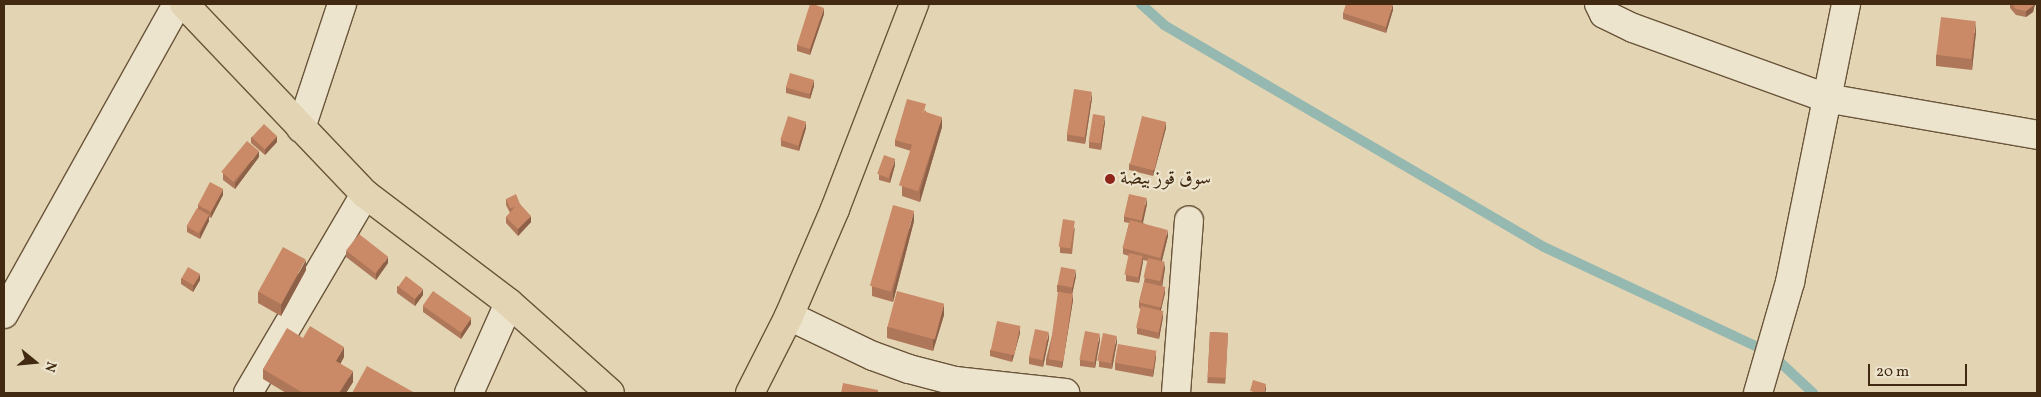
<!DOCTYPE html>
<html>
<head>
<meta charset="utf-8">
<style>
  body { margin:0 }
  #map { position:relative; width:2041px; height:397px; overflow:hidden; background:#e3d5b4; font-family:Vollkorn,Amiri,serif }
  div>[style] { position:absolute }
  .stream>* { height:10px; margin:-5px; padding:0 5px; transform-origin:5px; border-radius:5px; background:#95b8b0 }
  .roads { filter:drop-shadow(1px 0 #6a553a) drop-shadow(-1px 0 #6a553a) drop-shadow(0 1px #6a553a) drop-shadow(0 -1px #6a553a) }
  .minor>* { height:28px; margin:-14px; padding:0 14px; transform-origin:14px; border-radius:14px; background:#ede4ce }
  .major>* { height:28px; margin:-14px; padding:0 14px; transform-origin:14px; border-radius:14px; background:#e3d5b4 }
  .wall>* { inset:0; background:#ae7759; transform-origin:0 0 }
  .shaded-wall>* { inset:0; background:#8d6148 }
  .building>* { inset:0; background:#ca8a67; transform-origin:0 0 }
  .dots>* { width:14px; height:14px; translate:-50% -50%; box-sizing:border-box; border:2px solid #ede4ce; border-radius:50% }
  span { translate:-50% -50%; white-space:nowrap; text-align:center; line-height:1.15; -webkit-text-stroke:4.5px #ede4ce; paint-order:stroke }
  .poi-label { font-size:20px; color:#422a12 }
  .left { translate:0 -50%; text-align:left }
  .frame { position:absolute; inset:0; border:5px solid #422a12; pointer-events:none }
  .north { position:absolute; left:10px; top:337px; width:50px; height:50px; -webkit-text-stroke:4px #ede4ce; paint-order:stroke; rotate:107deg; font-size:14px; font-weight:700; line-height:20px; text-align:center; color:#422a12 }
  .north::after { content:''; display:block; margin:auto; width:18px; height:22px; background:#422a12; clip-path:polygon(50% 0,100% 100%,50% 72%,0 100%) }
  .scale { position:absolute; left:1868px; top:364px; width:99px; height:22px; box-sizing:border-box; border:2px solid #422a12; border-top:0; padding-left:6px; font-size:15px; line-height:18px; white-space:nowrap; color:#422a12; -webkit-text-stroke:4px #ede4ce; paint-order:stroke }
</style>
</head>
<body>
<div id="map">
  <div class="stream">
    <div style="left:1141px;top:4px;width:31px;rotate:42deg"></div>
    <div style="left:1164px;top:25px;width:440px;rotate:30.3deg"></div>
    <div style="left:1544px;top:247px;width:250px;rotate:25.1deg"></div>
    <div style="left:1770px;top:353px;width:59px;rotate:42.9deg"></div>
  </div>
  <div class="roads">
    <div class="minor">
      <div style="left:1599px;top:4px;width:11px;rotate:63deg"></div>
      <div style="left:1604px;top:14px;width:32px;rotate:26deg"></div>
      <div style="left:1633px;top:28px;width:205px;rotate:19.9deg"></div>
      <div style="left:1826px;top:98px;width:214px;rotate:9.9deg"></div>
      <div style="left:301px;top:128px;width:131px;rotate:-71.7deg"></div>
      <div style="left:4px;top:314px;width:355px;rotate:-60.8deg"></div>
      <div style="left:789px;top:316px;width:93px;rotate:25.5deg"></div>
      <div style="left:873px;top:356px;width:38px;rotate:20deg"></div>
      <div style="left:909px;top:369px;width:48px;rotate:14.6deg"></div>
      <div style="left:955px;top:381px;width:111px;rotate:6.2deg"></div>
      <div style="left:248px;top:393px;width:231px;rotate:-59.5deg"></div>
      <div style="left:469px;top:393px;width:98px;rotate:-66deg"></div>
      <div style="left:1176px;top:393px;width:173px;rotate:-85.7deg"></div>
      <div style="left:1758px;top:393px;width:116px;rotate:-73.9deg"></div>
      <div style="left:1790px;top:282px;width:284px;rotate:-78.6deg"></div>
    </div>
    <div class="major">
      <div style="left:184px;top:4px;width:262px;rotate:46.4deg"></div>
      <div style="left:365px;top:194px;width:181px;rotate:37.1deg"></div>
      <div style="left:509px;top:303px;width:135px;rotate:41.7deg"></div>
      <div style="left:750px;top:393px;width:86px;rotate:-63.1deg"></div>
      <div style="left:789px;top:316px;width:116px;rotate:-66.7deg"></div>
      <div style="left:835px;top:209px;width:220px;rotate:-68.9deg"></div>
    </div>
  </div>
  <div class="wall">
    <div style="clip-path:polygon(2010px 4px,2035px 4px,2033px 12px,2026px 17px,2016px 15px,2010px 8px)"></div>
    <div style="clip-path:polygon(1393px 10px,1386px 33px,1343px 19px,1343px 13px)"></div>
    <div style="clip-path:polygon(824px 14px,810px 55px,797px 51px,797px 45px)"></div>
    <div style="clip-path:polygon(1976px 32px,1972px 70px,1936px 66px,1936px 55px)"></div>
    <div style="clip-path:polygon(814px 86px,810px 99px,786px 93px,786px 87px)"></div>
    <div style="clip-path:polygon(1092px 98px,1085px 144px,1067px 141px,1067px 134px)"></div>
    <div style="clip-path:polygon(926px 110px,926px 112px,942px 127px,920px 202px,902px 196px,902px 186px,911px 151px,895px 146px,895px 140px)"></div>
    <div style="clip-path:polygon(1105px 122px,1101px 150px,1089px 148px,1089px 142px)"></div>
    <div style="clip-path:polygon(806px 128px,799px 151px,781px 146px,781px 140px)"></div>
    <div style="clip-path:polygon(1166px 128px,1153px 176px,1129px 170px,1129px 164px)"></div>
    <div style="clip-path:polygon(251px 137px,277px 142px,265px 155px,251px 143px)"></div>
    <div style="clip-path:polygon(259px 157px,235px 189px,223px 180px,223px 173px)"></div>
    <div style="clip-path:polygon(895px 165px,890px 183px,879px 180px,879px 174px)"></div>
    <div style="clip-path:polygon(223px 195px,211px 218px,209px 217px,209px 221px,200px 239px,187px 232px,187px 226px,198px 209px,198px 205px)"></div>
    <div style="clip-path:polygon(506px 199px,520px 204px,531px 222px,518px 236px,506px 223px,506px 217px,510px 213px,506px 205px)"></div>
    <div style="clip-path:polygon(1147px 204px,1143px 223px,1168px 236px,1162px 261px,1165px 268px,1162px 286px,1165px 293px,1161px 310px,1163px 317px,1159px 339px,1137px 334px,1137px 328px,1141px 309px,1139px 308px,1139px 302px,1144px 282px,1148px 261px,1143px 260px,1139px 283px,1126px 281px,1126px 275px,1129px 256px,1123px 254px,1123px 248px,1129px 223px,1124px 222px,1124px 216px)"></div>
    <div style="clip-path:polygon(914px 221px,893px 302px,872px 296px,872px 286px)"></div>
    <div style="clip-path:polygon(1075px 227px,1072px 254px,1060px 253px,1060px 247px)"></div>
    <div style="clip-path:polygon(346px 251px,388px 263px,376px 280px,346px 257px)"></div>
    <div style="clip-path:polygon(306px 270px,281px 316px,258px 303px,258px 292px)"></div>
    <div style="clip-path:polygon(1076px 276px,1072px 294px,1073px 300px,1062px 368px,1046px 365px,1046px 359px,1063px 293px,1057px 292px,1057px 285px)"></div>
    <div style="clip-path:polygon(181px 278px,200px 280px,193px 292px,181px 284px)"></div>
    <div style="clip-path:polygon(397px 286px,423px 295px,415px 306px,397px 293px)"></div>
    <div style="clip-path:polygon(423px 306px,471px 324px,461px 339px,423px 312px)"></div>
    <div style="clip-path:polygon(944px 315px,933px 351px,887px 338px,887px 327px)"></div>
    <div style="left:1210px;top:332px;width:18px;height:51px;rotate:3deg"></div>
    <div style="clip-path:polygon(1020px 333px,1012px 362px,990px 356px,990px 350px)"></div>
    <div style="clip-path:polygon(303px 338px,344px 357px,340px 364px,353px 382px,346px 393px,286px 393px,263px 379px,263px 369px)"></div>
    <div style="clip-path:polygon(1049px 338px,1043px 367px,1029px 364px,1029px 357px)"></div>
    <div style="clip-path:polygon(1100px 340px,1095px 368px,1080px 366px,1080px 360px)"></div>
    <div style="clip-path:polygon(1117px 342px,1112px 369px,1099px 367px,1099px 361px)"></div>
    <div style="clip-path:polygon(1156px 357px,1153px 377px,1115px 370px,1115px 363px)"></div>
  </div>
  <div class="shaded-wall">
    <div style="clip-path:polygon(1393px 4px,1393px 10px,1386px 33px,1386px 27px)"></div>
    <div style="clip-path:polygon(2034px 4px,2035px 4px,2033px 12px,2026px 17px,2026px 11px)"></div>
    <div style="clip-path:polygon(824px 8px,824px 14px,810px 55px,810px 49px)"></div>
    <div style="clip-path:polygon(1976px 21px,1976px 32px,1972px 70px,1972px 59px)"></div>
    <div style="clip-path:polygon(814px 80px,814px 86px,810px 99px,810px 93px)"></div>
    <div style="clip-path:polygon(1092px 92px,1092px 98px,1085px 144px,1085px 138px)"></div>
    <div style="clip-path:polygon(1105px 116px,1105px 122px,1101px 150px,1101px 143px)"></div>
    <div style="clip-path:polygon(942px 117px,942px 127px,920px 202px,920px 191px)"></div>
    <div style="clip-path:polygon(806px 122px,806px 128px,799px 151px,799px 145px)"></div>
    <div style="clip-path:polygon(1166px 122px,1166px 128px,1153px 176px,1153px 170px)"></div>
    <div style="clip-path:polygon(277px 136px,277px 142px,265px 155px,265px 149px)"></div>
    <div style="clip-path:polygon(259px 151px,259px 157px,235px 189px,235px 183px)"></div>
    <div style="clip-path:polygon(895px 159px,895px 165px,890px 183px,890px 177px)"></div>
    <div style="clip-path:polygon(223px 189px,223px 195px,211px 218px,211px 212px)"></div>
    <div style="clip-path:polygon(1147px 198px,1147px 204px,1142px 226px,1142px 220px)"></div>
    <div style="clip-path:polygon(914px 211px,914px 221px,893px 302px,893px 292px)"></div>
    <div style="clip-path:polygon(209px 215px,209px 221px,200px 239px,200px 233px)"></div>
    <div style="clip-path:polygon(531px 216px,531px 222px,518px 236px,518px 229px)"></div>
    <div style="clip-path:polygon(1168px 230px,1168px 236px,1161px 264px,1161px 258px)"></div>
    <div style="clip-path:polygon(1143px 256px,1143px 262px,1139px 283px,1139px 277px)"></div>
    <div style="clip-path:polygon(388px 257px,388px 263px,376px 280px,376px 274px)"></div>
    <div style="clip-path:polygon(306px 260px,306px 270px,281px 316px,281px 305px)"></div>
    <div style="clip-path:polygon(1165px 262px,1165px 268px,1162px 288px,1162px 281px)"></div>
    <div style="clip-path:polygon(1076px 270px,1076px 276px,1072px 295px,1072px 289px)"></div>
    <div style="clip-path:polygon(200px 274px,200px 280px,193px 292px,193px 286px)"></div>
    <div style="clip-path:polygon(1165px 287px,1165px 293px,1160px 314px,1160px 307px)"></div>
    <div style="clip-path:polygon(423px 289px,423px 295px,415px 306px,415px 300px)"></div>
    <div style="clip-path:polygon(1073px 294px,1073px 300px,1062px 368px,1062px 362px)"></div>
    <div style="clip-path:polygon(944px 304px,944px 315px,933px 351px,933px 340px)"></div>
    <div style="clip-path:polygon(1163px 311px,1163px 317px,1159px 339px,1159px 333px)"></div>
    <div style="clip-path:polygon(471px 318px,471px 324px,461px 339px,461px 333px)"></div>
    <div style="clip-path:polygon(1020px 326px,1020px 333px,1012px 362px,1012px 356px)"></div>
    <div style="clip-path:polygon(1049px 332px,1049px 338px,1043px 367px,1043px 361px)"></div>
    <div style="clip-path:polygon(1100px 334px,1100px 340px,1095px 368px,1095px 362px)"></div>
    <div style="clip-path:polygon(1117px 336px,1117px 342px,1112px 369px,1112px 363px)"></div>
    <div style="clip-path:polygon(344px 347px,344px 357px,336px 372px,336px 361px)"></div>
    <div style="clip-path:polygon(1156px 351px,1156px 357px,1153px 377px,1153px 370px)"></div>
    <div style="clip-path:polygon(353px 371px,353px 382px,346px 393px,339px 393px)"></div>
    <div style="clip-path:polygon(1266px 384px,1266px 390px,1265px 393px,1264px 393px)"></div>
  </div>
  <div class="building">
    <div style="clip-path:polygon(810px 4px,813px 4px,824px 8px,810px 49px,797px 45px)"></div>
    <div style="clip-path:polygon(1346px 4px,1393px 4px,1386px 27px,1343px 13px)"></div>
    <div style="clip-path:polygon(2012px 4px,2034px 4px,2033px 6px,2026px 11px,2016px 9px)"></div>
    <div style="left:1941px;top:17px;width:35px;height:38px;rotate:7deg"></div>
    <div style="left:790px;top:73px;width:25px;height:15px;rotate:16deg"></div>
    <div style="left:1074px;top:89px;width:18px;height:46px;rotate:9deg"></div>
    <div style="clip-path:polygon(907px 99px,926px 104px,924px 111px,923px 111px,913px 145px,895px 140px)"></div>
    <div style="left:923px;top:111px;width:20px;height:78px;rotate:18deg"></div>
    <div style="left:1093px;top:114px;width:12px;height:28px;rotate:9deg"></div>
    <div style="left:788px;top:116px;width:19px;height:25px;rotate:18deg"></div>
    <div style="left:1142px;top:116px;width:25px;height:50px;rotate:14deg"></div>
    <div style="left:264px;top:124px;width:18px;height:18px;rotate:43deg"></div>
    <div style="left:247px;top:141px;width:16px;height:40px;rotate:40deg"></div>
    <div style="left:884px;top:155px;width:12px;height:20px;rotate:20deg"></div>
    <div style="left:210px;top:182px;width:15px;height:26px;rotate:28deg"></div>
    <div style="clip-path:polygon(516px 194px,520px 204px,531px 216px,518px 229px,506px 217px,515px 207px,510px 208px,506px 199px)"></div>
    <div style="left:1129px;top:194px;width:18px;height:23px;rotate:13deg"></div>
    <div style="left:893px;top:205px;width:22px;height:84px;rotate:16deg"></div>
    <div style="left:197px;top:208px;width:14px;height:21px;rotate:30deg"></div>
    <div style="left:1063px;top:219px;width:12px;height:28px;rotate:9deg"></div>
    <div style="left:1130px;top:220px;width:39px;height:29px;rotate:15deg"></div>
    <div style="left:359px;top:234px;width:37px;height:21px;rotate:38deg"></div>
    <div style="left:283px;top:247px;width:26px;height:51px;rotate:29deg"></div>
    <div style="left:1129px;top:253px;width:14px;height:22px;rotate:12deg"></div>
    <div style="left:1148px;top:258px;width:17px;height:20px;rotate:13deg"></div>
    <div style="left:188px;top:267px;width:14px;height:13px;rotate:30deg"></div>
    <div style="left:1061px;top:267px;width:15px;height:18px;rotate:11deg"></div>
    <div style="left:406px;top:276px;width:21px;height:13px;rotate:37deg"></div>
    <div style="left:1144px;top:282px;width:22px;height:21px;rotate:13deg"></div>
    <div style="left:433px;top:291px;width:47px;height:18px;rotate:35deg"></div>
    <div style="left:897px;top:291px;width:49px;height:37px;rotate:15deg"></div>
    <div style="left:1058px;top:292px;width:15px;height:68px;rotate:8deg"></div>
    <div style="left:1141px;top:306px;width:23px;height:22px;rotate:13deg"></div>
    <div style="left:997px;top:321px;width:24px;height:30px;rotate:12deg"></div>
    <div style="clip-path:polygon(310px 326px,344px 347px,336px 361px,353px 371px,339px 393px,303px 393px,263px 369px,287px 328px,303px 338px)"></div>
    <div style="left:1035px;top:329px;width:14px;height:29px;rotate:12deg"></div>
    <div style="left:1085px;top:331px;width:15px;height:29px;rotate:11deg"></div>
    <div style="left:1210px;top:332px;width:18px;height:45px;rotate:3deg"></div>
    <div style="left:1103px;top:333px;width:14px;height:28px;rotate:12deg"></div>
    <div style="left:1118px;top:344px;width:39px;height:19px;rotate:10deg"></div>
    <div style="clip-path:polygon(367px 366px,415px 393px,352px 393px)"></div>
    <div style="clip-path:polygon(1253px 380px,1266px 384px,1264px 393px,1258px 393px,1250px 391px)"></div>
    <div style="clip-path:polygon(843px 383px,878px 390px,878px 393px,841px 393px)"></div>
  </div>
  <div class="dots">
    <div style="left:1110px;top:179px;background:#8f2418"></div>
  </div>
  <div class="poi-label">
    <span class="left" style="left:1120px;top:179px">سوق قوز بيضة</span>
  </div>
  <div class="frame"></div>
  <div class="north">N</div>
  <div class="scale">20 m</div>
</div>
</body>
</html>
